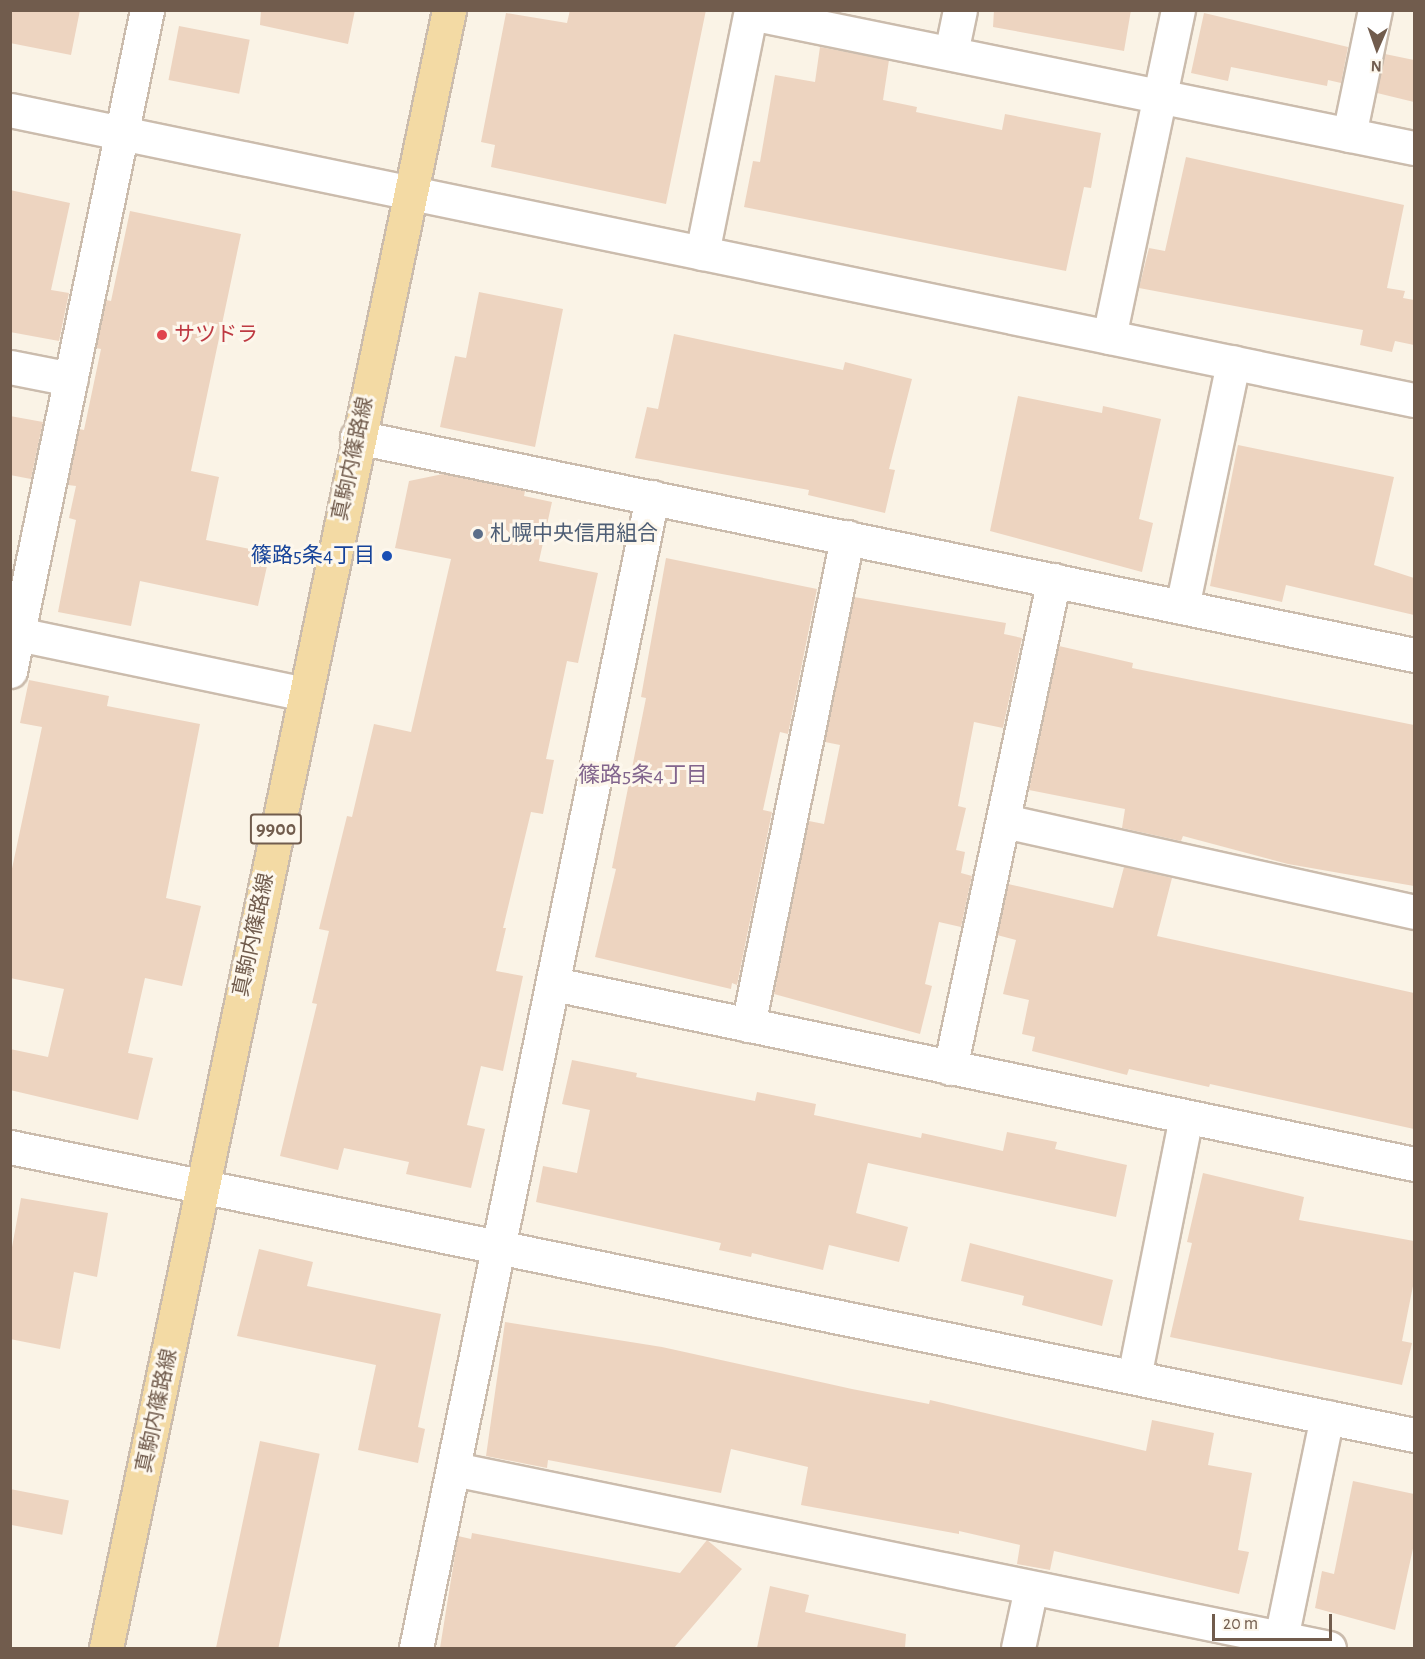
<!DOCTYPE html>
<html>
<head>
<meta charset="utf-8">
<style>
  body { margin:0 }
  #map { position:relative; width:1425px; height:1659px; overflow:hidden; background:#faf3e6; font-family:"Alegreya Sans","Noto Sans JP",sans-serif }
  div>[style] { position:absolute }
  .building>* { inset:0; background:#edd4c0; transform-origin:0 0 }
  .roads { filter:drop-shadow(2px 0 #cbbcad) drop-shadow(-2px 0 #cbbcad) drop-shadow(0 2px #cbbcad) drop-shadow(0 -2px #cbbcad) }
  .street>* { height:33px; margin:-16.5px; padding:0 16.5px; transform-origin:16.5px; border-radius:16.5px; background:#fff }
  .primary>* { height:33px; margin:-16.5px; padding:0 16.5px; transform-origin:16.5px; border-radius:16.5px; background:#f3daa4 }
  .dots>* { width:16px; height:16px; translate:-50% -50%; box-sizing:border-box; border:3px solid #fdf7ec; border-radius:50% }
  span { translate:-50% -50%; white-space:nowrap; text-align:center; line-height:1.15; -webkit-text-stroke:6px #fdf7ec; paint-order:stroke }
  .shield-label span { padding:2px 4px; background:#fdf7ec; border:2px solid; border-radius:4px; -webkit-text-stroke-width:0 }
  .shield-label { font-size:20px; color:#715c4d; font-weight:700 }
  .health-label { font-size:21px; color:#be3a42 }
  .left { translate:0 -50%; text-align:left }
  .street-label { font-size:21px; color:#715c4d }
  .service-label { font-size:21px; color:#4e5e75 }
  .transit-label { font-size:21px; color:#164399 }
  .right { translate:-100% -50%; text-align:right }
  .neighbourhood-label { font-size:22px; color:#82658d }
  .frame { position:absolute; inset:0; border:12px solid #715c4d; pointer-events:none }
  .north { position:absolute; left:1347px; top:18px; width:60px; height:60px; -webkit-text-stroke:4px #fdf7ec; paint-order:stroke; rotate:182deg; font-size:16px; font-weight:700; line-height:24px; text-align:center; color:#715c4d }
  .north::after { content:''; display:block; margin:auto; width:21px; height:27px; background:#715c4d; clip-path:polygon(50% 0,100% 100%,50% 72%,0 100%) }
  .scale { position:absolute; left:1212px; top:1614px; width:120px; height:27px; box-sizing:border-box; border:3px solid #715c4d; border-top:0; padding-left:8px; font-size:18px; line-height:21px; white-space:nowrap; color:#715c4d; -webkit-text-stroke:4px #fdf7ec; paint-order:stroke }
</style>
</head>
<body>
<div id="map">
  <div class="building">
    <div style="clip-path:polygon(10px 10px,80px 10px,71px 55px,10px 43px)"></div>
    <div style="clip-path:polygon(261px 10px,355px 10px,348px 44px,260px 25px)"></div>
    <div style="clip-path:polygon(570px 10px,706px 10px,666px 204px,491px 167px,495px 145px,481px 142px,506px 13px,567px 23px)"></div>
    <div style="clip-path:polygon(994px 10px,1131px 10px,1124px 51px,993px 27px)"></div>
    <div style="clip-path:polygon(1204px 13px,1348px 47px,1341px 83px,1328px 80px,1327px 86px,1231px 67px,1228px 81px,1191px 73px)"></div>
    <div style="left:179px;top:26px;width:72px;height:55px;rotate:11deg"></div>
    <div style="clip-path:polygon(820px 47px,889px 60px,883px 100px,917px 107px,916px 112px,1002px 130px,1005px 114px,1101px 133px,1091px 188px,1084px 187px,1066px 271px,744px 207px,753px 161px,760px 162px,775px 75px,815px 82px)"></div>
    <div style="clip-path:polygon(1385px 54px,1414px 60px,1414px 102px,1377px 93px)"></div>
    <div style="clip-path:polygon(1186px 157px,1404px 205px,1387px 288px,1405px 291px,1403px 298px,1414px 300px,1414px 345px,1395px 341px,1392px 352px,1360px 345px,1363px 330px,1139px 288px,1149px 248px,1165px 251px)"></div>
    <div style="clip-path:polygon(10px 190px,70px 203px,51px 290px,69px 293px,59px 341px,10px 332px)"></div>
    <div style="clip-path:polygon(130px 211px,241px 234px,191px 471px,219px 477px,206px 540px,270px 553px,258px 606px,140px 581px,131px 626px,58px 612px,76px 520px,69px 518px,76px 486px,68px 485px,79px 429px,84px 430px,101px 349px,96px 348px,106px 300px,111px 301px)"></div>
    <div style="clip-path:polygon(479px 292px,563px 309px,535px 447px,440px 427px,455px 356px,466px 358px)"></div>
    <div style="clip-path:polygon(674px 334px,843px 370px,845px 362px,912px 379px,889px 469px,895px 470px,885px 513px,808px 495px,809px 490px,635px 458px,647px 407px,658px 409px)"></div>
    <div style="clip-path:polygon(1018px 396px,1102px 413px,1103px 406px,1161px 419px,1139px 519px,1153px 523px,1142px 572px,990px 531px)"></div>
    <div style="clip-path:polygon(10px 416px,43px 422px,31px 479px,10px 475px)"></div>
    <div style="clip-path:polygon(1238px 445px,1394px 477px,1374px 565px,1414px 578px,1414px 615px,1286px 585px,1282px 602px,1210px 586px)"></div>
    <div style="clip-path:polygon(443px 474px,525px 491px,524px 496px,552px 502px,539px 561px,598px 573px,578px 663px,567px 661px,546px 759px,554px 760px,543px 814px,531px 812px,503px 928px,506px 928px,496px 971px,523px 976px,503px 1071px,481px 1066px,467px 1125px,485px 1129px,471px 1188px,406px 1174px,409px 1162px,344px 1148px,338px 1170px,280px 1156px,317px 1004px,312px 1003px,329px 931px,319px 929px,347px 816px,352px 817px,374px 724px,411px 732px,451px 559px,395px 548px,409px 481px)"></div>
    <div style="clip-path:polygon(666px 558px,817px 589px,788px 734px,780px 732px,763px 810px,772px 812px,737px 985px,732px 983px,731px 989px,595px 957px,616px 869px,612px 868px,646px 698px,641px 697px)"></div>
    <div style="clip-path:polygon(854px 597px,1006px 623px,1004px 634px,1022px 638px,1003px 728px,974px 722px,958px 806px,966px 808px,956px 850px,965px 852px,961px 873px,972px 876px,961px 927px,939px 922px,925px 984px,932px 986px,920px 1034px,774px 994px,809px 821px,824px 824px,840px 745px,825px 742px)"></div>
    <div style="clip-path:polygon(1059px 646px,1133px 663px,1132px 668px,1414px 725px,1414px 886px,1288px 864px,1183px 836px,1181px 841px,1122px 828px,1125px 809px,1029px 790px)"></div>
    <div style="clip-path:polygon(29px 680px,109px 696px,107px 706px,200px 724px,166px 898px,201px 906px,182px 986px,145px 978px,128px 1053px,153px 1058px,138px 1120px,10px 1090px,10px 1049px,48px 1057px,64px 989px,10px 978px,10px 878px,42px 727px,20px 723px)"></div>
    <div style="clip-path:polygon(1124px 867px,1172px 878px,1157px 936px,1414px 993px,1414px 1129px,1210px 1084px,1209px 1087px,1129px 1069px,1127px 1075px,1032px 1051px,1035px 1037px,1022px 1034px,1029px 1000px,1003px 994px,1016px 940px,997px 935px,1008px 884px,1113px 908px)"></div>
    <div style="clip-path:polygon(572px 1060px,637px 1073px,636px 1077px,755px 1101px,757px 1092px,816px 1104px,814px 1115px,921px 1138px,922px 1133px,1003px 1151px,1007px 1132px,1057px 1142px,1055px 1149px,1127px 1165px,1116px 1217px,868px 1163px,856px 1213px,908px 1227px,899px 1262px,829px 1245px,823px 1270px,752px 1253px,751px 1257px,719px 1250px,721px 1243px,536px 1202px,543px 1166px,577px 1173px,590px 1110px,562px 1104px)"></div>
    <div style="clip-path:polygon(1203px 1173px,1304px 1197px,1299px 1220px,1414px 1241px,1414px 1281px,1402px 1341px,1412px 1343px,1402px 1385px,1170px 1337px,1192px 1243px,1187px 1242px)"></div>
    <div style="clip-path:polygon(21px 1198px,108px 1213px,97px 1277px,74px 1272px,60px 1349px,10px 1339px,10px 1258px)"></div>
    <div style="clip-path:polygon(970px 1243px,1113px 1280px,1102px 1326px,1022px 1305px,1024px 1296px,961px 1281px)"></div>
    <div style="clip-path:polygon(259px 1249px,313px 1262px,307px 1286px,441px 1314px,418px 1427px,425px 1429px,418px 1463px,358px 1450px,376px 1365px,237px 1336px)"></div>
    <div style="clip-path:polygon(505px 1322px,662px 1347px,852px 1389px,929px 1404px,930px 1400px,1146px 1451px,1152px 1420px,1214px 1433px,1208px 1465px,1252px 1473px,1238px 1550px,1249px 1552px,1239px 1594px,1054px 1551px,1050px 1570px,1017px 1564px,1020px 1545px,959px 1531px,959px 1534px,801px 1505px,808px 1467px,731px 1449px,721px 1493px,548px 1460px,547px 1468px,486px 1456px)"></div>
    <div style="left:260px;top:1441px;width:61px;height:212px;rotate:12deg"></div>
    <div style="clip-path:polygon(1353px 1481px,1414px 1494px,1414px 1544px,1395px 1630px,1315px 1608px,1322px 1571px,1334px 1574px)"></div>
    <div style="left:10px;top:1489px;width:60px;height:35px;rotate:11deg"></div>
    <div style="clip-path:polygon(472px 1533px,680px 1573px,707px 1540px,742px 1569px,674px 1648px,440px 1648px,458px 1536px,471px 1539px)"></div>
    <div style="clip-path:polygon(770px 1586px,809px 1595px,805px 1612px,906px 1634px,905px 1648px,757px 1648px)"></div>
  </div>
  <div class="roads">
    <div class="street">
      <div style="left:751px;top:13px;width:677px;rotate:11.51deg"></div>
      <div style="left:951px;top:53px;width:44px;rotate:-78.2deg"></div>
      <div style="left:10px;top:110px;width:1434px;rotate:11.67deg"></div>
      <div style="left:1349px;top:135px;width:128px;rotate:-78.3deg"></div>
      <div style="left:702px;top:253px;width:248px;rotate:-78.6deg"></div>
      <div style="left:1109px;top:337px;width:334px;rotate:-78.1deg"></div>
      <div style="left:10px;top:367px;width:62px;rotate:11.1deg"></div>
      <div style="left:357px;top:437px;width:1079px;rotate:11.65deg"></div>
      <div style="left:1182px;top:607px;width:250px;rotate:-78.2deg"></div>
      <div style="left:18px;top:634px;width:292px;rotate:11.8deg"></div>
      <div style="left:10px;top:671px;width:675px;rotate:-78.29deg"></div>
      <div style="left:1004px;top:821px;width:420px;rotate:12.5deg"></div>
      <div style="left:554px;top:984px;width:879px;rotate:11.82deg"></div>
      <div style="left:748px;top:1025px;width:498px;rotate:-78.5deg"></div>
      <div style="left:950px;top:1068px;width:499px;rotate:-78deg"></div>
      <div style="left:10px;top:1147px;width:1433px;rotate:11.59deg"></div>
      <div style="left:1134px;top:1377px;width:265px;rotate:-78.7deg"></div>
      <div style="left:454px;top:1469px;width:893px;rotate:11.56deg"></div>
      <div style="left:416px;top:1648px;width:1175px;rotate:-78.41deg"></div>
      <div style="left:1018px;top:1648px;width:61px;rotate:-77.8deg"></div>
      <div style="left:1279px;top:1648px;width:236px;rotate:-78.3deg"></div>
    </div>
    <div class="primary">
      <div style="left:106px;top:1648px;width:1674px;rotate:-78.17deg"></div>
    </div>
  </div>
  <div class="dots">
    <div style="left:162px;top:335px;background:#e0444e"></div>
    <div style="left:478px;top:534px;background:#5c6f8a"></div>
    <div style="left:387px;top:556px;background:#1a4fb4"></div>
  </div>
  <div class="shield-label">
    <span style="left:276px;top:829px">9900</span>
  </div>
  <div class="health-label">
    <span class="left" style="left:174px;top:335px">サツドラ</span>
  </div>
  <div class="street-label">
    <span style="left:353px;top:459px;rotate:-78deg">真駒内篠路線</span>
    <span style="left:254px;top:935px;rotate:-78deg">真駒内篠路線</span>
    <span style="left:157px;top:1411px;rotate:-78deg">真駒内篠路線</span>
  </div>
  <div class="service-label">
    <span class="left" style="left:490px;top:534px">札幌中央信用組合</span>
  </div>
  <div class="transit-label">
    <span class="right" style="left:375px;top:556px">篠路5条4丁目</span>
  </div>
  <div class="neighbourhood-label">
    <span style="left:643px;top:776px">篠路5条4丁目</span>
  </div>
  <div class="frame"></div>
  <div class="north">N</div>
  <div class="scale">20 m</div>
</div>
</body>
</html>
